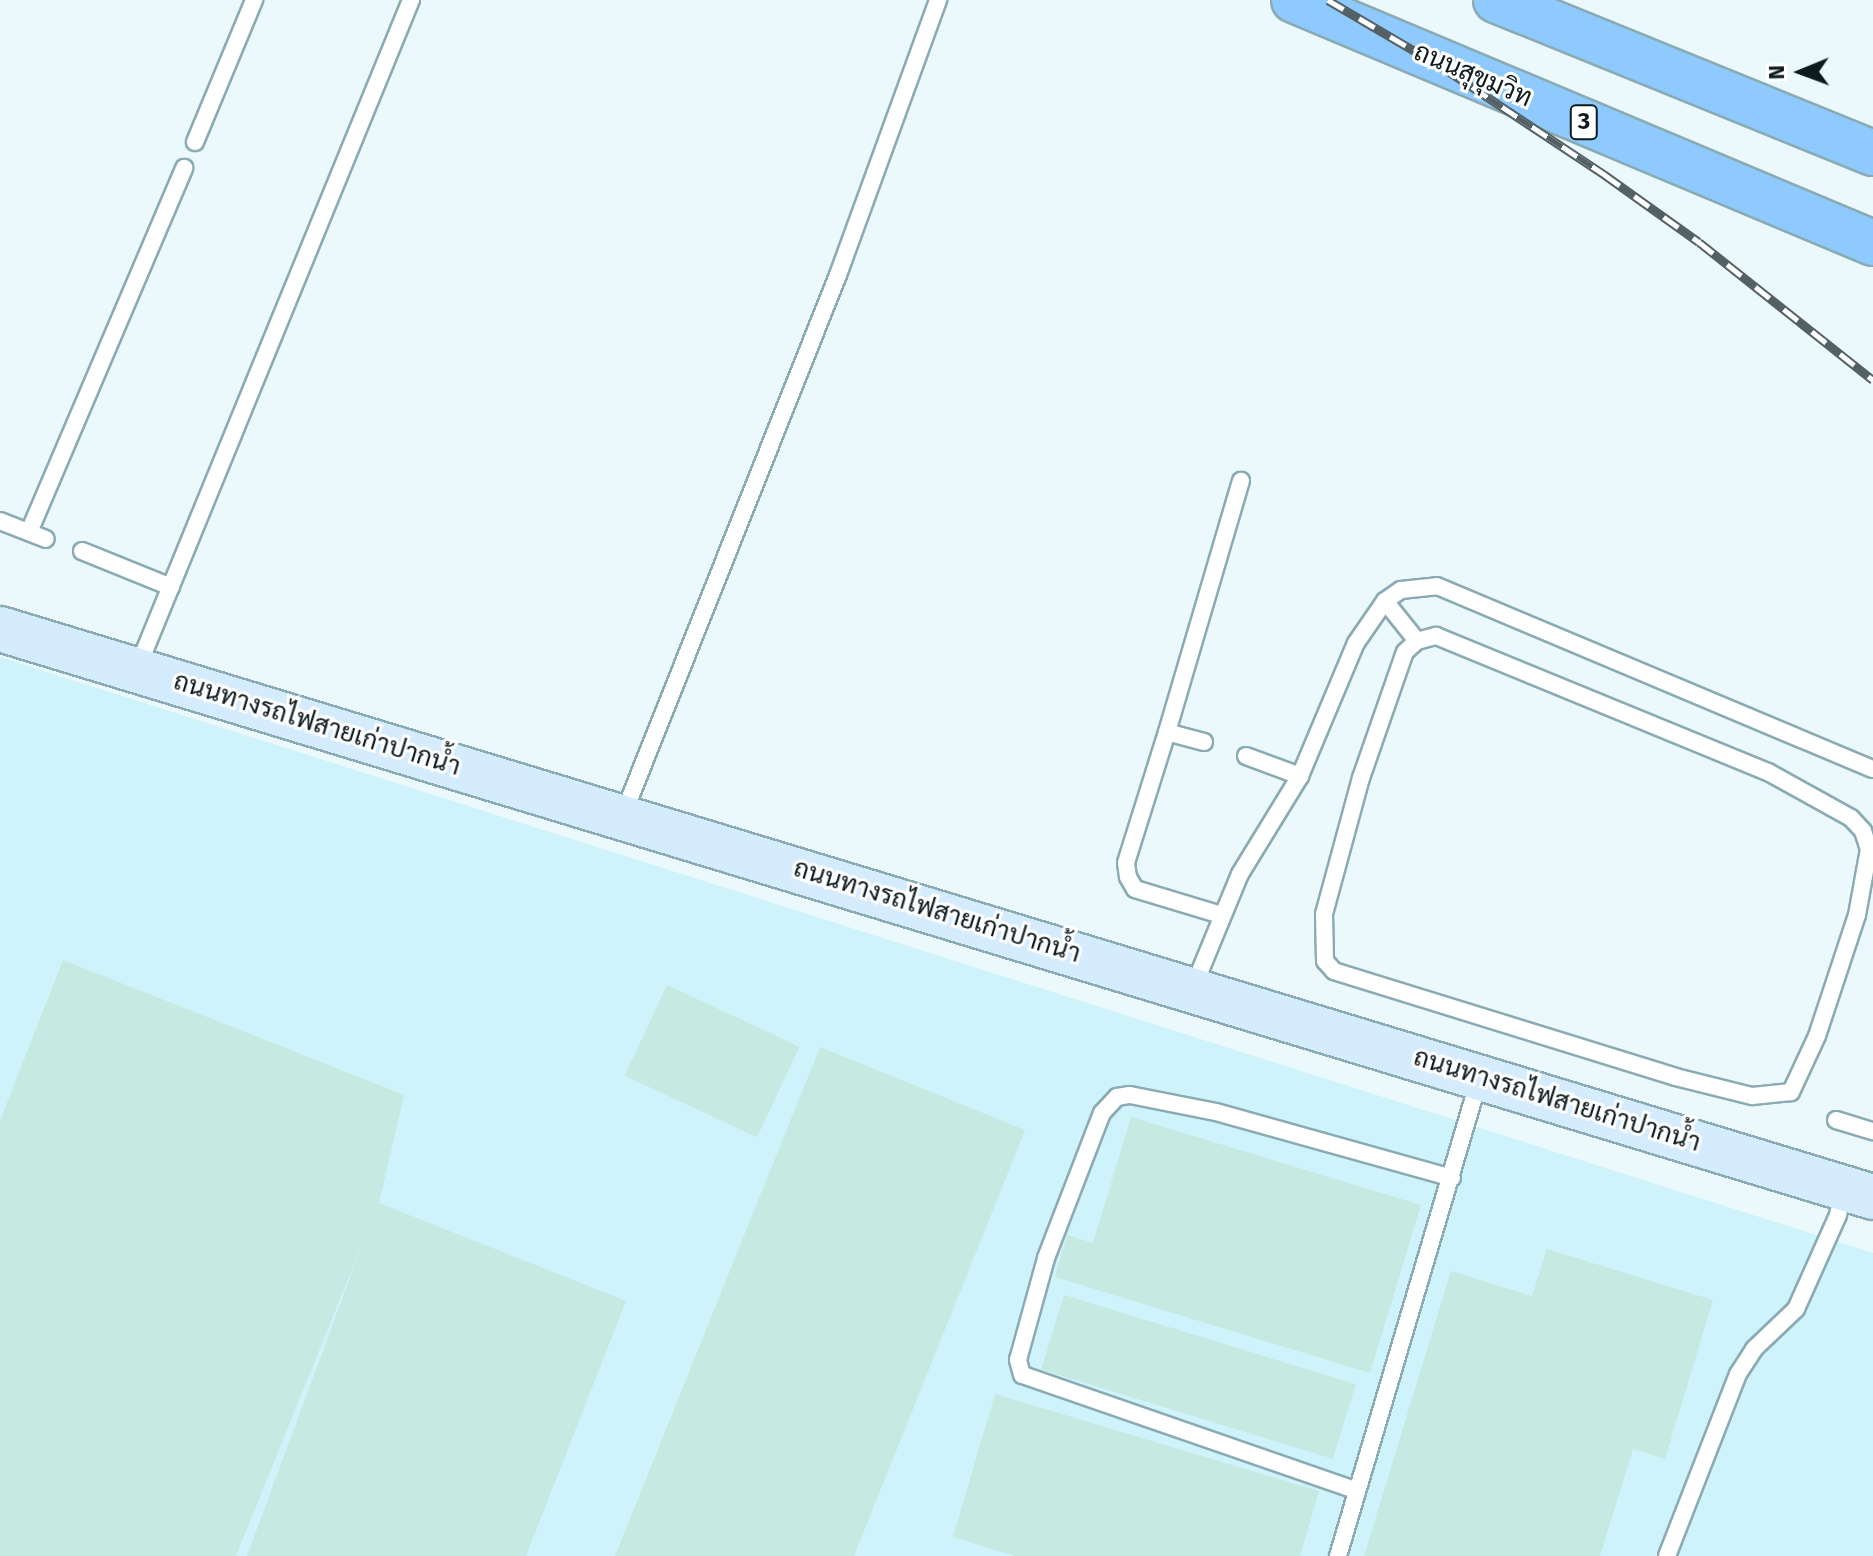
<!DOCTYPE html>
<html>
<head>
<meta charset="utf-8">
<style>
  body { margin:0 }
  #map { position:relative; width:1873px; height:1556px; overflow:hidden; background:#ebf9fc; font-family:"Fira Sans",Sarabun,sans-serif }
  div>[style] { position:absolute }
  .built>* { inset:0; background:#cff3fb }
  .building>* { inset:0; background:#c6e9e1; transform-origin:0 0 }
  .roads { filter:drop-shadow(2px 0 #8aabb3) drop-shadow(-2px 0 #8aabb3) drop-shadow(0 2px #8aabb3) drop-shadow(0 -2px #8aabb3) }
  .service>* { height:16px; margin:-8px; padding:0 8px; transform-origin:8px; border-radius:8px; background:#fff }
  .secondary>* { height:44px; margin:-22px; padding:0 22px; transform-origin:22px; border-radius:22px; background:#d5ebfe }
  .trunk>* { height:44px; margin:-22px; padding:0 22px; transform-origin:22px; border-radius:22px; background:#8ecafe }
  .rail>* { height:9px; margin-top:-4.5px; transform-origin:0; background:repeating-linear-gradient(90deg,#fff 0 18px,#546164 0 36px); box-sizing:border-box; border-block:2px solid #546164 }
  span { translate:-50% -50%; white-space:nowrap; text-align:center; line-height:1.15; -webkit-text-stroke:6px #fff; paint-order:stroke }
  .shield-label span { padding:2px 6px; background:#fff; border:2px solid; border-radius:6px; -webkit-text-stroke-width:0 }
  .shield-label { font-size:24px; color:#0e1b1e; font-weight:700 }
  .street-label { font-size:26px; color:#0e1b1e }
  .north { position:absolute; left:1761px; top:32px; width:80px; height:80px; -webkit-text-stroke:6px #fff; paint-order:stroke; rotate:269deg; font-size:22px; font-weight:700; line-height:32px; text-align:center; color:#0e1b1e }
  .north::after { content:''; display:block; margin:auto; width:28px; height:36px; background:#0e1b1e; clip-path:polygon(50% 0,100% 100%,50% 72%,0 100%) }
</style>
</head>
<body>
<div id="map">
  <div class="built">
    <div style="clip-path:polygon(0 657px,1873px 1253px,1873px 1556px,0 1556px)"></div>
  </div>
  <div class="building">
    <div style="clip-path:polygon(63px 960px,404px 1095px,379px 1203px,626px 1301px,526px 1556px,247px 1556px,365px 1237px,236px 1556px,0 1556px,0 1121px)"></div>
    <div style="left:667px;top:985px;width:146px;height:100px;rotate:25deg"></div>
    <div style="clip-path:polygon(820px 1047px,1025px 1130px,854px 1556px,615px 1556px)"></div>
    <div style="clip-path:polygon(1131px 1117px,1421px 1205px,1370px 1373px,1055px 1277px,1067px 1235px,1093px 1243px)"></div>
    <div style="clip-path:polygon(1547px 1249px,1713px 1300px,1665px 1459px,1633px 1449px,1600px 1556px,1364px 1556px,1451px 1271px,1532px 1296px)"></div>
    <div style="left:1064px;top:1295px;width:305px;height:78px;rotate:17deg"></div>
    <div style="clip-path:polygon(995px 1394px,1319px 1491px,1300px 1556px,1015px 1556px,953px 1537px)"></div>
  </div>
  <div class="roads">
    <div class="service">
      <div style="left:195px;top:142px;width:154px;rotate:-67.4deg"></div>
      <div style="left:0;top:521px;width:49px;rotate:21.4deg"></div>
      <div style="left:29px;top:532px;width:396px;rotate:-66.9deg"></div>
      <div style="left:82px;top:551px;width:96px;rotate:22deg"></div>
      <div style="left:1385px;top:601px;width:51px;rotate:51.3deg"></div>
      <div style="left:1436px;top:636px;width:359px;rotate:22.3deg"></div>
      <div style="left:1768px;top:772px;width:95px;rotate:29deg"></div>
      <div style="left:1851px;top:818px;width:18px;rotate:47deg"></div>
      <div style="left:1863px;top:831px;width:19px;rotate:72deg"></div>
      <div style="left:1869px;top:849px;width:67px;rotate:100.3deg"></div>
      <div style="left:1857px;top:915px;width:127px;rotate:108.3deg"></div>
      <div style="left:1817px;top:1036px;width:62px;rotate:114.9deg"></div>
      <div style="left:1791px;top:1092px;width:39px;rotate:174deg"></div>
      <div style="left:1752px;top:1096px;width:78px;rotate:-166deg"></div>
      <div style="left:1676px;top:1077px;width:358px;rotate:-162.8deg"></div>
      <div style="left:1334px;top:971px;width:13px;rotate:-132deg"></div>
      <div style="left:1325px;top:961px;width:47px;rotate:-91.2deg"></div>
      <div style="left:1324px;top:914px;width:141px;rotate:-74.8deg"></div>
      <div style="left:1361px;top:778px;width:133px;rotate:-70.8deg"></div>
      <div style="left:1405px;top:652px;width:16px;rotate:-43deg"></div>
      <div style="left:1417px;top:641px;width:20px;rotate:-15deg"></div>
      <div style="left:137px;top:669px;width:723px;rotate:-67.73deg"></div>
      <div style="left:1167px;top:732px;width:262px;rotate:-73.6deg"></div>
      <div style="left:1204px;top:742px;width:38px;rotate:-165deg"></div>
      <div style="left:1167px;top:732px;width:137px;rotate:107.4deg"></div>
      <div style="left:1126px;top:863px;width:14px;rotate:82deg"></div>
      <div style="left:1128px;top:877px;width:14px;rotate:60deg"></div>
      <div style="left:1135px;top:889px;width:90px;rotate:16.8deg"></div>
      <div style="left:1246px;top:756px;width:58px;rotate:20.3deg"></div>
      <div style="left:623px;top:815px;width:581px;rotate:-68.29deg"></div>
      <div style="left:838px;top:275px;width:293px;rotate:-70deg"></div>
      <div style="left:1193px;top:988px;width:123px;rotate:-67.6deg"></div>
      <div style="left:1240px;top:874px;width:115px;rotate:-58.5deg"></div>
      <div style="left:1300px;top:776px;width:144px;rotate:-67.2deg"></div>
      <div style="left:1356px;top:643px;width:51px;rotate:-55.4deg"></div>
      <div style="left:1385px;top:601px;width:19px;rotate:-35deg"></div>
      <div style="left:1401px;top:590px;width:36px;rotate:-6deg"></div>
      <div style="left:1437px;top:586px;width:472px;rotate:22.8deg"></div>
      <div style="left:1836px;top:1120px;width:39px;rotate:17deg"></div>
      <div style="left:1355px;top:1490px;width:352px;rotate:-160.9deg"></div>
      <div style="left:1022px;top:1375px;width:16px;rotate:-105deg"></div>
      <div style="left:1018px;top:1360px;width:106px;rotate:-74.6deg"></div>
      <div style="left:1046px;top:1258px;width:155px;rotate:-68.9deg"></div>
      <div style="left:1102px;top:1113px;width:22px;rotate:-47deg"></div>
      <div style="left:1117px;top:1097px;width:13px;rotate:-9deg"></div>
      <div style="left:1130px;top:1095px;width:88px;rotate:11.2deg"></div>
      <div style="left:1216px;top:1112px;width:245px;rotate:15.6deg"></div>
      <div style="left:1338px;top:1556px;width:499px;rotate:-73.5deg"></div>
      <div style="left:1667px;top:1556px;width:195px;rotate:-68.7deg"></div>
      <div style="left:1738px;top:1374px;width:30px;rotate:-57deg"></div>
      <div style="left:1754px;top:1349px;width:58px;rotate:-43.6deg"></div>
      <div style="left:1796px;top:1309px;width:103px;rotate:-65.9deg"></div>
      <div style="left:1838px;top:1215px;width:25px;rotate:-78deg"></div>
    </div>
    <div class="secondary">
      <div style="left:0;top:629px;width:1957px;rotate:16.87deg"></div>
    </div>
    <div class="trunk">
      <div style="left:1294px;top:0;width:628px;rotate:22.77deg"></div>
      <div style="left:1496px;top:0;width:407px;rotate:22.1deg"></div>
    </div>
  </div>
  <div class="rail">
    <div style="left:1328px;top:0;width:132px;rotate:30.4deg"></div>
    <div style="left:1442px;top:67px;width:196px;rotate:33.5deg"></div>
    <div style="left:1605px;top:175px;width:115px;rotate:35.5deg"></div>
    <div style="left:1699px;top:242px;width:222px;rotate:38.4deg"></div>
  </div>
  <div class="shield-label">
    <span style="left:1584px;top:122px">3</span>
  </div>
  <div class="street-label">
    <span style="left:1473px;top:75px;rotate:23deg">ถนนสุขุมวิท</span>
    <span style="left:317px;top:724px;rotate:17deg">ถนนทางรถไฟสายเก่าปากน้ำ</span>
    <span style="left:937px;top:911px;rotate:17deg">ถนนทางรถไฟสายเก่าปากน้ำ</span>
    <span style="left:1557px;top:1100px;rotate:17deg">ถนนทางรถไฟสายเก่าปากน้ำ</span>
  </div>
  <div class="north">N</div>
</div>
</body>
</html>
